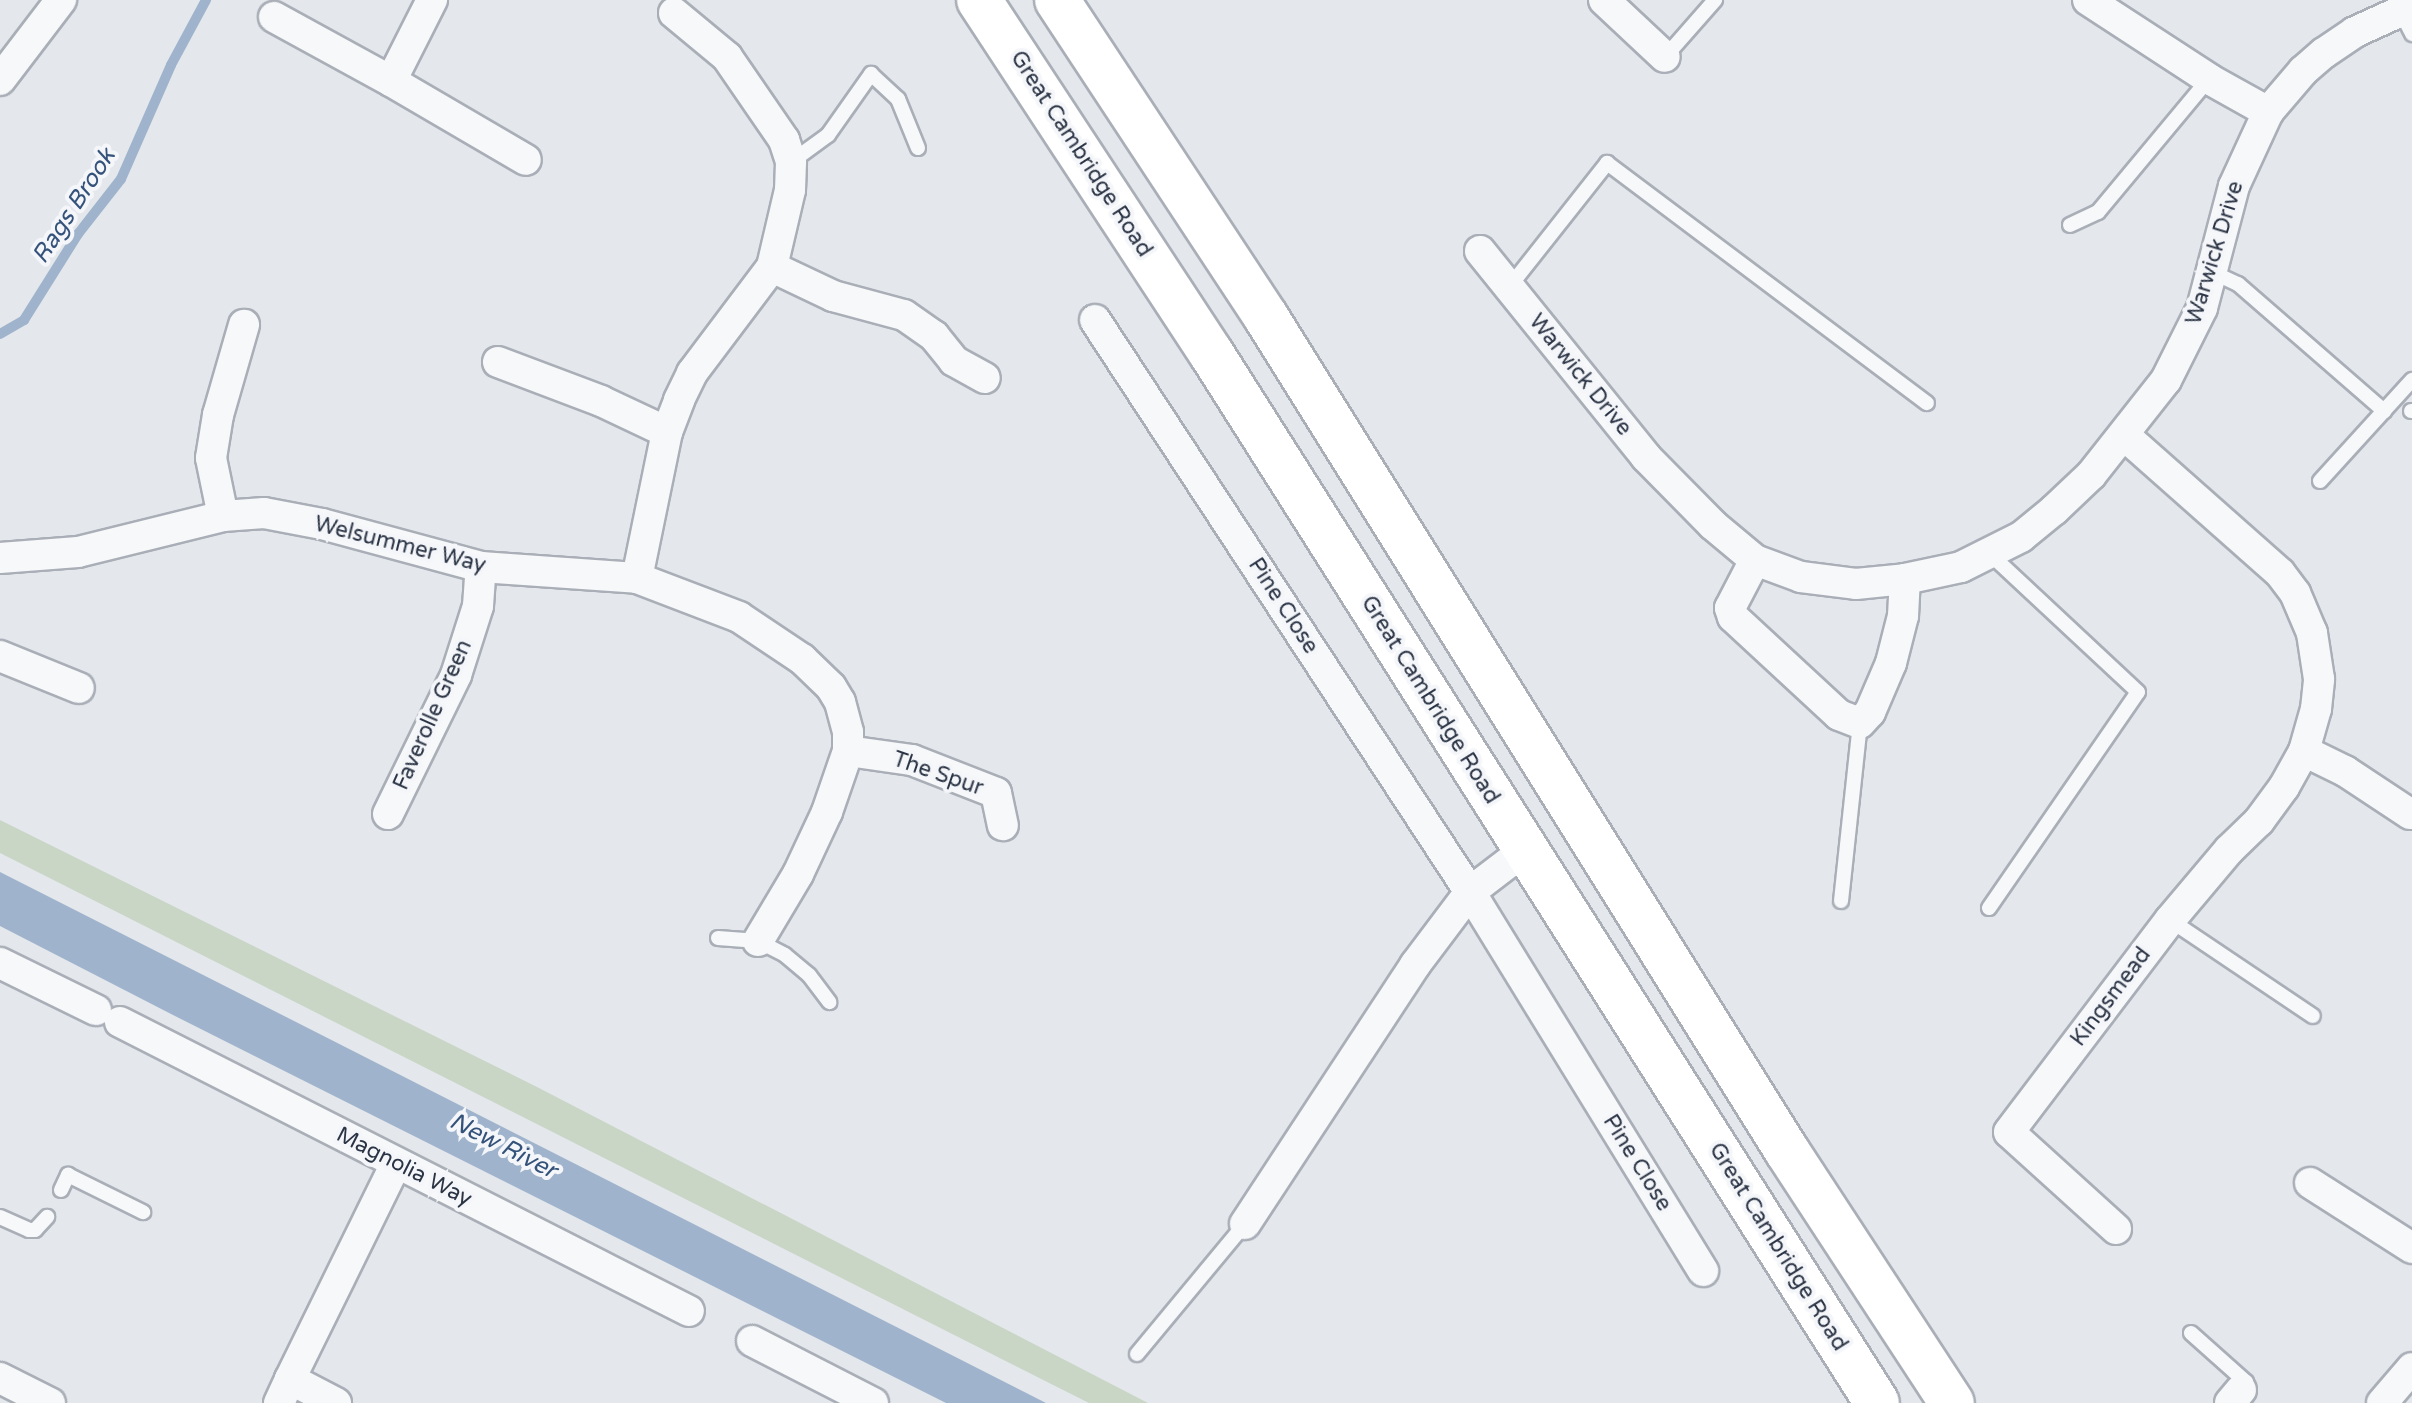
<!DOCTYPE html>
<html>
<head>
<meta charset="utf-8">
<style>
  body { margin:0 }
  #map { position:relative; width:2412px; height:1403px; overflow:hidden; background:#e4e7ec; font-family:"Varela Round",sans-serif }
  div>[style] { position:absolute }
  .green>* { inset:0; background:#c9d6c5 }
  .water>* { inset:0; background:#9fb4cc }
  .stream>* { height:10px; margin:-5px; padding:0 5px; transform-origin:5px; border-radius:5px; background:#9fb4cc }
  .roads { filter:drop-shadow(2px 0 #a9aeb7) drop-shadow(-2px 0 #a9aeb7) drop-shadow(0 2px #a9aeb7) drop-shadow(0 -2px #a9aeb7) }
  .service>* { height:14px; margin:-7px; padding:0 7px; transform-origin:7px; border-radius:7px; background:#f7f8fa }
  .minor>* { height:30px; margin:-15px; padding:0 15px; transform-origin:15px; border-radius:15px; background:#f7f8fa }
  .trunk>* { height:44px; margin:-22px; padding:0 22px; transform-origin:22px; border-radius:22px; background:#fff }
  span { translate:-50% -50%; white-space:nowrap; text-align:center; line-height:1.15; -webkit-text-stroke:8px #f4f6f9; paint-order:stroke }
  .street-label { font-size:22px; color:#2b3445 }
  .water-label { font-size:24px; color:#34527a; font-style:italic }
</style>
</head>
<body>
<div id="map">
  <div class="green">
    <div style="clip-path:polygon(0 820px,537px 1087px,1148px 1403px,1089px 1403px,0 853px)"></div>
  </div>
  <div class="water">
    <div style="clip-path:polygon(0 872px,300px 1024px,1046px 1403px,946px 1403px,173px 1015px,0 926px)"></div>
  </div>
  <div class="stream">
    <div style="left:0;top:334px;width:28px;rotate:-30deg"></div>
    <div style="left:24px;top:320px;width:102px;rotate:-57.9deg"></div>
    <div style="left:78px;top:234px;width:70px;rotate:-52deg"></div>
    <div style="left:121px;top:179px;width:124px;rotate:-66.3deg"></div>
    <div style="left:171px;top:65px;width:74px;rotate:-61.7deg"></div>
  </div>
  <div class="roads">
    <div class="service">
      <div style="left:2400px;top:10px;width:27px;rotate:63deg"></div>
      <div style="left:1665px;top:57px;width:76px;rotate:-48.7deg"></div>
      <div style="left:791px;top:162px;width:46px;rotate:-36.1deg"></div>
      <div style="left:828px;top:135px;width:75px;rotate:-54.8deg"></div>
      <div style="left:871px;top:74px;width:37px;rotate:43deg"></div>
      <div style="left:898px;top:99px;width:53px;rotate:67.8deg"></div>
      <div style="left:2070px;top:225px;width:31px;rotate:-25deg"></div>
      <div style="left:2098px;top:212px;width:173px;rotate:-50.2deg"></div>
      <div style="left:2212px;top:272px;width:29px;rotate:25deg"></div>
      <div style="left:2238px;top:284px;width:194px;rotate:41deg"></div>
      <div style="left:1510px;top:286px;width:157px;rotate:-51.7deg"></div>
      <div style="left:1607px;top:163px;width:400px;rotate:36.9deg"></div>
      <div style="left:2411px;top:411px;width:1px"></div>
      <div style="left:2320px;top:481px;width:137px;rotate:-47.7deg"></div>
      <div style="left:1841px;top:901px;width:179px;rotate:-83.9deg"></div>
      <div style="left:1989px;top:908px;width:262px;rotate:-55.4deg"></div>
      <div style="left:2138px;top:692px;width:201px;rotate:-137deg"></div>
      <div style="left:2170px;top:920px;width:172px;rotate:33.9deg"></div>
      <div style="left:718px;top:938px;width:40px;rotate:4.3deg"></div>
      <div style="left:758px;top:941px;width:30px;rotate:27deg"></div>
      <div style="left:785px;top:955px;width:31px;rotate:40deg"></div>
      <div style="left:809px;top:975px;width:34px;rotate:53deg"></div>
      <div style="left:61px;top:1190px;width:17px;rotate:-65deg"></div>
      <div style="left:68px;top:1175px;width:84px;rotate:26.3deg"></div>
      <div style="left:0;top:1217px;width:32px;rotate:24deg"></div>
      <div style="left:29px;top:1230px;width:6px"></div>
      <div style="left:35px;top:1230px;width:18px;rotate:-47deg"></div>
      <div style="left:2191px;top:1333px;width:74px;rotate:41.7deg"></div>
      <div style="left:2246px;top:1382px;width:9px;rotate:122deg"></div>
      <div style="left:1137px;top:1354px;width:169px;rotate:-50.3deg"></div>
    </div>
    <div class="minor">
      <div style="left:1604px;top:0;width:83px;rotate:43.1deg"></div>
      <div style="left:2088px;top:0;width:145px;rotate:33.1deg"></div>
      <div style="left:2209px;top:79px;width:68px;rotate:29.2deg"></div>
      <div style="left:674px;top:13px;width:69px;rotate:39.7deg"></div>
      <div style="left:727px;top:57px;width:101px;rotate:55.5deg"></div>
      <div style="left:784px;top:140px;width:23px;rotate:72deg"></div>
      <div style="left:791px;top:162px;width:28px;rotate:92deg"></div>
      <div style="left:790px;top:190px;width:79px;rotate:103.2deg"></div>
      <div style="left:274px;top:17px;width:133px;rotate:28.7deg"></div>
      <div style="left:391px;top:81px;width:156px;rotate:30.3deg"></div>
      <div style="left:0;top:80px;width:101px;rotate:-52.7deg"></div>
      <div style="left:391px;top:81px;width:91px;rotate:-63.2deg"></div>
      <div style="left:1480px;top:251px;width:265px;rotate:51.1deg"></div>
      <div style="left:1646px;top:457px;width:95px;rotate:45.4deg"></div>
      <div style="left:1713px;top:525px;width:55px;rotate:39.8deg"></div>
      <div style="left:1755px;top:560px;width:49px;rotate:20.3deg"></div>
      <div style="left:1801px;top:577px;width:55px;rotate:7.3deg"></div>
      <div style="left:1856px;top:584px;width:49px;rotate:-5.8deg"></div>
      <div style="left:1905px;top:579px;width:57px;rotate:-12.1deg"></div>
      <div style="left:1961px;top:567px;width:67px;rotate:-26.6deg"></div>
      <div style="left:2021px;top:537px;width:43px;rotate:-39.3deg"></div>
      <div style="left:2054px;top:510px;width:51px;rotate:-43.4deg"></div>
      <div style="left:2091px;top:475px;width:121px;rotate:-51.7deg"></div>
      <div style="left:2166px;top:380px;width:80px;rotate:-63.4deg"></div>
      <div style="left:2202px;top:308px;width:126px;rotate:-75.3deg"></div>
      <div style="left:2234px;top:186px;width:81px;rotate:-65.3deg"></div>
      <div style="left:2268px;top:112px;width:54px;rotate:-49.5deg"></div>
      <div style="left:2303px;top:71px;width:28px;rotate:-41deg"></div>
      <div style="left:2324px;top:53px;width:37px;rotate:-34deg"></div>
      <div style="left:2355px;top:32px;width:63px;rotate:-24.5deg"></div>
      <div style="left:1095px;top:320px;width:684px;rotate:56.75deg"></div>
      <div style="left:1470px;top:892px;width:445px;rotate:58.4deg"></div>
      <div style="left:498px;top:362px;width:110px;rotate:20.7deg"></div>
      <div style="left:601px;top:401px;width:73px;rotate:25.2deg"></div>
      <div style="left:223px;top:516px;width:59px;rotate:-101.7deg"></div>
      <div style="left:211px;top:458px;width:44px;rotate:-80.8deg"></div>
      <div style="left:218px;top:415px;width:94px;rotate:-73.9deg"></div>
      <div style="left:0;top:558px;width:78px;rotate:-4.4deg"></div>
      <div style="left:78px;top:552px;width:149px;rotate:-13.9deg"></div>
      <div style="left:223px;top:516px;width:41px;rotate:-4.2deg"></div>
      <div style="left:264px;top:513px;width:59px;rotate:10.7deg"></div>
      <div style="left:322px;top:524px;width:165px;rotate:15.1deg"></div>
      <div style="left:481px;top:567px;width:156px;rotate:4deg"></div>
      <div style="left:637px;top:578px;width:109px;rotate:20.9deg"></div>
      <div style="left:739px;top:617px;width:76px;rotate:33.7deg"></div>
      <div style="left:802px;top:659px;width:40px;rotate:44deg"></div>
      <div style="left:831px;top:687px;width:17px;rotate:59deg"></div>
      <div style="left:840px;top:702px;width:31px;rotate:75deg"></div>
      <div style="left:848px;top:732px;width:19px;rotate:90deg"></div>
      <div style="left:848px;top:751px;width:65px;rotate:109deg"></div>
      <div style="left:827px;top:812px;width:68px;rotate:115.1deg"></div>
      <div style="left:798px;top:874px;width:78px;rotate:120.8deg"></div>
      <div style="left:1755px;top:560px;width:54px;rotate:117.5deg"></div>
      <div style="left:1730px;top:608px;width:9px;rotate:72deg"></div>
      <div style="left:1733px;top:617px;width:144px;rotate:42.8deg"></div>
      <div style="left:1839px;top:715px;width:22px;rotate:21deg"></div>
      <div style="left:1860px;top:723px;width:15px;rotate:-48deg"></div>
      <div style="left:1870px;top:712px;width:53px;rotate:-66.8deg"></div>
      <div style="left:1891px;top:663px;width:49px;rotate:-75.7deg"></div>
      <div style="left:1903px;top:616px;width:37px;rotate:-87deg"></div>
      <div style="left:637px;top:578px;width:149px;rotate:-78.4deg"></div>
      <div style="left:667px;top:432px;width:34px;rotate:-69deg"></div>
      <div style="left:679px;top:400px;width:30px;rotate:-64deg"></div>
      <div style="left:692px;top:373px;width:133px;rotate:-53deg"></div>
      <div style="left:772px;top:267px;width:68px;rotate:25.4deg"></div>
      <div style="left:833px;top:296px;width:73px;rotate:15deg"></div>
      <div style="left:904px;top:315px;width:37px;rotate:35deg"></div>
      <div style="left:934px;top:336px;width:32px;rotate:51deg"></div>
      <div style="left:954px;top:361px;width:35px;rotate:29deg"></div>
      <div style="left:0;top:656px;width:85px;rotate:22.1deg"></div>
      <div style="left:848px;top:751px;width:65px;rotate:8deg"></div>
      <div style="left:912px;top:760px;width:90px;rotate:21.4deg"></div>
      <div style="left:996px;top:793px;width:33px;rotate:78deg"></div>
      <div style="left:2304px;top:751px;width:46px;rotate:26deg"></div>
      <div style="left:2345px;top:771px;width:78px;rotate:33.5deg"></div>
      <div style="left:388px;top:814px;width:155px;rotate:-63.9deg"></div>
      <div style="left:456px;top:675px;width:72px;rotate:-72.3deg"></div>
      <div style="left:478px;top:606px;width:39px;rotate:-86deg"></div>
      <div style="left:0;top:963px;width:107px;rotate:26.1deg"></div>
      <div style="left:120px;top:1022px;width:638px;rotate:26.93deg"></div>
      <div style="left:2310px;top:1183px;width:121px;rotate:32.5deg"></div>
      <div style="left:1245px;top:1224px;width:310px;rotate:-56.7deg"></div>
      <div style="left:1415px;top:965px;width:91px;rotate:-53deg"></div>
      <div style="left:1470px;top:892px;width:69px;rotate:-37.4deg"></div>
      <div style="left:2116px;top:1229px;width:144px;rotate:-137.8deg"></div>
      <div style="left:2009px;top:1132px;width:266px;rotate:-52.8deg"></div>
      <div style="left:2170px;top:920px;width:92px;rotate:-49.9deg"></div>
      <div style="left:2229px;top:850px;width:42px;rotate:-44deg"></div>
      <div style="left:2259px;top:821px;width:42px;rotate:-53.7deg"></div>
      <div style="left:2284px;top:787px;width:41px;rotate:-60.9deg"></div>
      <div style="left:2304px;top:751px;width:44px;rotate:-74.1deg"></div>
      <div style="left:2316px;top:709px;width:30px;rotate:-84deg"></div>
      <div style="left:2319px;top:679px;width:47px;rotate:-98.7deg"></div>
      <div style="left:2312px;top:633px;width:43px;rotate:-113deg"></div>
      <div style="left:2295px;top:593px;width:25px;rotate:-127deg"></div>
      <div style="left:2280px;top:573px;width:208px;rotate:-138.5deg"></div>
      <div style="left:752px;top:1341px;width:136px;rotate:27.1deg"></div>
      <div style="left:0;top:1378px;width:56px;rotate:26.6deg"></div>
      <div style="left:290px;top:1379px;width:240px;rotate:-63.8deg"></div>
      <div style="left:279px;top:1403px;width:26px;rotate:-65deg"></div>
      <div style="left:290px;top:1379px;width:52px;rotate:27.6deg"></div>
      <div style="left:2230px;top:1403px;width:17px;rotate:-50deg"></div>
      <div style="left:2382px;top:1403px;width:46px;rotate:-49.4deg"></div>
    </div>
    <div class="trunk">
      <div style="left:979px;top:0;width:422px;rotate:56.7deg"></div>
      <div style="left:1211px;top:353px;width:1243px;rotate:57.61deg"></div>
      <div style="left:1057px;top:0;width:380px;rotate:56.6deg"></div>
      <div style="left:1266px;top:317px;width:983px;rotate:58.01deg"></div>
      <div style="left:1787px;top:1151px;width:301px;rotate:56.8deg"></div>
    </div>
  </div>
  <div class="street-label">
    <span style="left:1081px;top:154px;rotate:57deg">Great Cambridge Road</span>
    <span style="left:2215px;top:253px;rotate:-73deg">Warwick Drive</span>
    <span style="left:1580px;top:375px;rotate:51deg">Warwick Drive</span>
    <span style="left:400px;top:545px;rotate:14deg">Welsummer Way</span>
    <span style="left:1283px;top:606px;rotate:57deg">Pine Close</span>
    <span style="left:1430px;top:700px;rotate:58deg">Great Cambridge Road</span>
    <span style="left:433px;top:715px;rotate:-66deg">Faverolle Green</span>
    <span style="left:938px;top:774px;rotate:19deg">The Spur</span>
    <span style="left:2111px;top:997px;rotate:-53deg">Kingsmead</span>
    <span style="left:1637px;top:1163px;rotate:58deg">Pine Close</span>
    <span style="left:404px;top:1167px;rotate:27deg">Magnolia Way</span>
    <span style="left:1778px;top:1247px;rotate:58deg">Great Cambridge Road</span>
  </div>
  <div class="water-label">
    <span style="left:74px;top:206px;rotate:-57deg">Rags Brook</span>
    <span style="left:503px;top:1146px;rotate:27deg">New River</span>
  </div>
</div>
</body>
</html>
